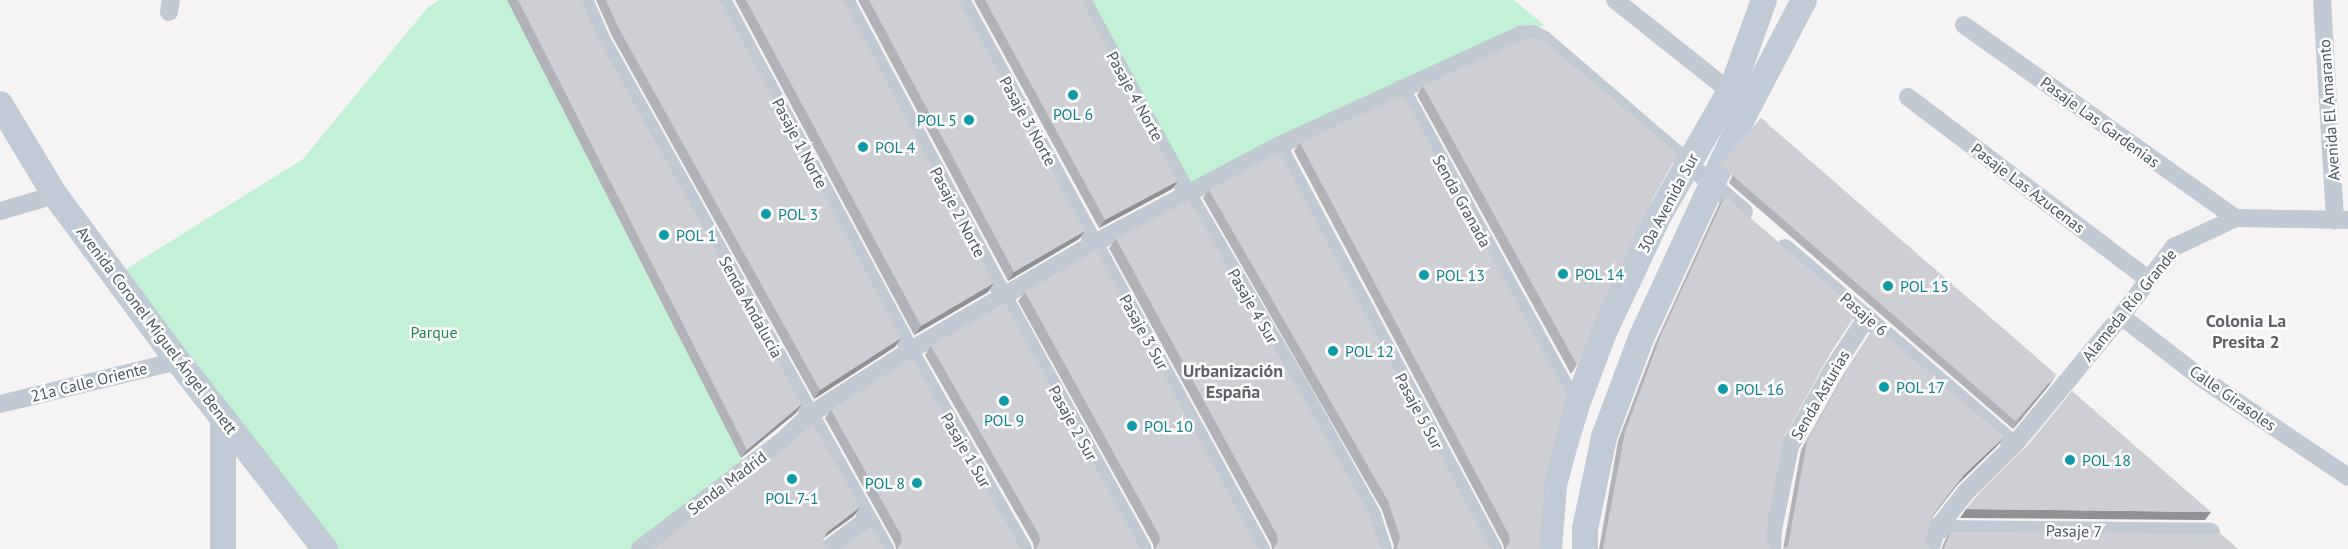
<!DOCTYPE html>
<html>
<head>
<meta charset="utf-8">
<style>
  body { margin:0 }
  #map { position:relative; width:2348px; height:549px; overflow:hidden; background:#f5f3f3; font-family:"PT Sans",sans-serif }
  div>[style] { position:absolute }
  .green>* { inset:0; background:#c3f1d5 }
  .street>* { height:18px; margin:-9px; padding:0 9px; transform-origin:9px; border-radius:9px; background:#c1cad2 }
  .secondary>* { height:26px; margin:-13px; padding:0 13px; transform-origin:13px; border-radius:13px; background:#c1cbd6 }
  .wall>* { inset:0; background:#b0b2b7 }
  .shaded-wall>* { inset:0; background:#909195 }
  .building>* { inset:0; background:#cdcfd5; transform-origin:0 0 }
  .dots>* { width:16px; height:16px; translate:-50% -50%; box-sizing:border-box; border:3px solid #fff; border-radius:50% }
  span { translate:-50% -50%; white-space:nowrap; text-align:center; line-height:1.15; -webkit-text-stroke:5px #fff; paint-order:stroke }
  .street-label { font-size:16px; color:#4a5661 }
  .culture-label { font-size:16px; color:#0d838f }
  .right { translate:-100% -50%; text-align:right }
  .left { translate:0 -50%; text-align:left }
  .park-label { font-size:16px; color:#17864f }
  .neighbourhood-label { font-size:18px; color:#5f6368; font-weight:700 }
</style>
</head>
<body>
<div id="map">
  <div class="green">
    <div style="clip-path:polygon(440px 0,507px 0,746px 468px,640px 549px,326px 549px,115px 276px,303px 159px,428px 7px)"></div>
    <div style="clip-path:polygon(1082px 0,1514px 0,1544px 25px,1185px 188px)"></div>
  </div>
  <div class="street">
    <div style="left:584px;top:0;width:45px;rotate:66.3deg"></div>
    <div style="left:602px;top:41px;width:582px;rotate:60.88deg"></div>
    <div style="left:722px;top:0;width:421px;rotate:61.8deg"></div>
    <div style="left:921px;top:371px;width:205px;rotate:60.2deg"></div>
    <div style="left:845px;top:0;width:344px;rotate:61.9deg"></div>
    <div style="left:1007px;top:303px;width:281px;rotate:61.1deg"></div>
    <div style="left:961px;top:0;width:626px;rotate:61.35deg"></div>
    <div style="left:1082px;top:0;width:220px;rotate:61.5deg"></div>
    <div style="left:1187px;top:193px;width:224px;rotate:59.7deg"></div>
    <div style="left:1300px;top:386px;width:148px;rotate:60.8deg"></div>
    <div style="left:1372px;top:515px;width:36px;rotate:72deg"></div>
    <div style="left:1615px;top:0;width:157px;rotate:38.5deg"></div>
    <div style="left:2322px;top:0;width:221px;rotate:86.6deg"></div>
    <div style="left:169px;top:12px;width:12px;rotate:-81deg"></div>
    <div style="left:1964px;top:25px;width:334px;rotate:35.4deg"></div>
    <div style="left:1401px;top:89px;width:363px;rotate:61.2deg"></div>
    <div style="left:1908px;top:97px;width:301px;rotate:37.2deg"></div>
    <div style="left:1278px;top:146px;width:457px;rotate:61.9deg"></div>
    <div style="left:0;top:211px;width:57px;rotate:-16.2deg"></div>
    <div style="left:1785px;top:248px;width:302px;rotate:40.7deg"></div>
    <div style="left:2121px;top:316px;width:100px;rotate:37.7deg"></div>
    <div style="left:2200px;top:377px;width:179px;rotate:34deg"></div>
    <div style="left:0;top:404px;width:183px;rotate:-13.6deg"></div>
    <div style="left:1937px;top:529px;width:274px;rotate:0.6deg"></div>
    <div style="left:640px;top:549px;width:177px;rotate:-37.2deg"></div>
    <div style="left:781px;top:442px;width:41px;rotate:-43deg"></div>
    <div style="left:811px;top:414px;width:119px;rotate:-32.6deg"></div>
    <div style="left:911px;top:350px;width:213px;rotate:-30.2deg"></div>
    <div style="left:1095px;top:243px;width:207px;rotate:-27.9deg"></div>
    <div style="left:1278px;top:146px;width:266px;rotate:-24.6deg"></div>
    <div style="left:1520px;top:35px;width:12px;rotate:-5deg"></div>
    <div style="left:1532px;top:34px;width:12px;rotate:24deg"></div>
    <div style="left:1543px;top:39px;width:265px;rotate:40.7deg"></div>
    <div style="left:828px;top:549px;width:50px;rotate:-36.9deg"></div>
    <div style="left:1772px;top:549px;width:19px;rotate:-87deg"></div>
    <div style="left:1773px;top:530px;width:86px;rotate:-78.6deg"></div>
    <div style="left:1790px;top:446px;width:88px;rotate:-60.8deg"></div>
    <div style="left:1833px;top:369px;width:62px;rotate:-56.8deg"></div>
    <div style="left:1930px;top:549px;width:21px;rotate:-71deg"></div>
    <div style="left:1937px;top:529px;width:47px;rotate:-51.9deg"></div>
    <div style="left:1966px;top:492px;width:67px;rotate:-44.4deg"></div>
    <div style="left:2014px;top:445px;width:168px;rotate:-50.3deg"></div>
    <div style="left:2121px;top:316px;width:87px;rotate:-52.5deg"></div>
    <div style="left:2174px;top:247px;width:68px;rotate:-25.1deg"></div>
    <div style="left:2236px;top:218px;width:112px;rotate:1deg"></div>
  </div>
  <div class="secondary">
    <div style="left:0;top:104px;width:106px;rotate:58.9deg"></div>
    <div style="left:55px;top:195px;width:207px;rotate:53.5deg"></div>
    <div style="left:178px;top:361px;width:239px;rotate:52deg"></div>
    <div style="left:223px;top:418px;width:131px;rotate:90deg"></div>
    <div style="left:1549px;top:549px;width:64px;rotate:-85.5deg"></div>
    <div style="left:1554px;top:485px;width:42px;rotate:-75deg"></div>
    <div style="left:1565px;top:444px;width:39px;rotate:-73deg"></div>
    <div style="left:1576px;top:407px;width:80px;rotate:-69.5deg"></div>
    <div style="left:1604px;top:332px;width:127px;rotate:-64.8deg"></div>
    <div style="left:1658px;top:217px;width:151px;rotate:-60.2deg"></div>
    <div style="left:1733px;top:86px;width:91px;rotate:-70.2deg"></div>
    <div style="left:1585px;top:549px;width:20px;rotate:-90deg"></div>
    <div style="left:1585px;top:529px;width:94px;rotate:-78.3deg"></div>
    <div style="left:1604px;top:437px;width:106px;rotate:-69.5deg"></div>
    <div style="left:1641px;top:338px;width:248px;rotate:-65.2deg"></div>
    <div style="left:1745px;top:113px;width:127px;rotate:-62.4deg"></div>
  </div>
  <div class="wall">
    <div style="clip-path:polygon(507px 0,582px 0,598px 38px,802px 404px,796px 413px,741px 458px)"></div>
    <div style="clip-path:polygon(596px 0,720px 0,895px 347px,814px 399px,612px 36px)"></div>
    <div style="clip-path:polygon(735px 0,843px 0,988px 292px,914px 335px)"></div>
    <div style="clip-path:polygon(858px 0,959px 0,1079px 239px,1008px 281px)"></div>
    <div style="clip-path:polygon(974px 0,1082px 0,1178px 181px,1172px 189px,1099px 228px)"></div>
    <div style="clip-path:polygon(1423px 86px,1651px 202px,1597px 317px,1577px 365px,1571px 374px,1417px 95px)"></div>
    <div style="clip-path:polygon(1761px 118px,2050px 384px,2013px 429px,1729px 183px,1755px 127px)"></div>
    <div style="clip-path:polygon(1300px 143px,1546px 473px,1540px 549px,1504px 549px,1503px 544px,1294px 151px)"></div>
    <div style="clip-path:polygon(1209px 190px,1489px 546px,1494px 549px,1393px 549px,1394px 546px,1382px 510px,1203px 198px)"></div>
    <div style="clip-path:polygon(1725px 196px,1829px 355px,1785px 435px,1768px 521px,1767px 540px,1771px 549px,1599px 549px,1618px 441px,1655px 344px,1719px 204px)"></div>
    <div style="clip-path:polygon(1116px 239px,1379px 544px,1384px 549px,1272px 549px,1271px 544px,1109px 248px)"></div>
    <div style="clip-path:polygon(1025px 292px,1257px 546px,1262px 549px,1154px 549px,1153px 544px,1018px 301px)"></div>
    <div style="clip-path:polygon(1875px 326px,1997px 446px,1958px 484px,1934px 515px,1925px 542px,1783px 549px,1801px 450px,1843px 375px)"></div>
    <div style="clip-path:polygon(931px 346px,1139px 546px,1144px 549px,1034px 549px,1033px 543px,925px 355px)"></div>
    <div style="clip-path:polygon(831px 410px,1019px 546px,1024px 549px,896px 549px,895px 544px,825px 418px)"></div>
    <div style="clip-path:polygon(1951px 532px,2238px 549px,1941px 549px,1945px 540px)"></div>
  </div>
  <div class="shaded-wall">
    <div style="clip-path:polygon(1178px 181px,1172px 189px,1099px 228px,1105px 220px)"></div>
    <div style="clip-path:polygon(1085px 231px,1079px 239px,1008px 281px,1014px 272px)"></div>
    <div style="clip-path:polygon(994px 283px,988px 292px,914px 335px,921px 326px)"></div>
    <div style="clip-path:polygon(901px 338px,895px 347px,814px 399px,820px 390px)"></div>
    <div style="clip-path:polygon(2056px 375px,2050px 384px,2013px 429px,2019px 420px)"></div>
    <div style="clip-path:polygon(802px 404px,796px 413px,741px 458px,747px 450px)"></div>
    <div style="clip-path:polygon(2004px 437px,1997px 446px,1958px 484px,1928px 522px,1964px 475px)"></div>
    <div style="clip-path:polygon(860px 507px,854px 516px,821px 540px,827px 532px)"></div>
    <div style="clip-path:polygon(1966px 509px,2211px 512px,2205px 520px,1960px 518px)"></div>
  </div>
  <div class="building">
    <div style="clip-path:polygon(518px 0,582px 0,598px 38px,802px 404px,747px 450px)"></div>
    <div style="clip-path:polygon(606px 0,720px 0,901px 338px,820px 390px,618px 27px)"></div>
    <div style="clip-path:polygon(746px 0,843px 0,994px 283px,921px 326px)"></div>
    <div style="clip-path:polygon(869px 0,959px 0,1085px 231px,1014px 272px)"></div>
    <div style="clip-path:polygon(985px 0,1082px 0,1178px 181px,1105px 220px)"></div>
    <div style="clip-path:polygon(1529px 37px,1543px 40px,1678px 154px,1651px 202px,1597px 317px,1577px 365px,1423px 86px)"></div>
    <div style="clip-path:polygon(1403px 95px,1567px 395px,1546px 473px,1540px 549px,1505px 549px,1510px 541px,1509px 535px,1300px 143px)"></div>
    <div style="left:1761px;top:118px;width:391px;height:62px;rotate:41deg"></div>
    <div style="clip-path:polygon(1279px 152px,1489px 546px,1494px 549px,1395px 549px,1397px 548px,1400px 537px,1388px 501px,1209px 190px)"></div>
    <div style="clip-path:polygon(1725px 196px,1858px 311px,1829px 355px,1785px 435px,1768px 521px,1767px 540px,1771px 549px,1603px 549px,1625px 432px,1661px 335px)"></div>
    <div style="clip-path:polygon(1189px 200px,1368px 511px,1379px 544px,1384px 549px,1273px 549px,1278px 541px,1277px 535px,1116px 239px)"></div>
    <div style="clip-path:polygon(1096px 250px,1257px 546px,1262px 549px,1155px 549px,1160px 541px,1159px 535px,1025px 292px)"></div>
    <div style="clip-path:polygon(1005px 303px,1139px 546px,1144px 549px,1036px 549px,1040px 541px,1039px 535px,931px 346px)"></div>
    <div style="clip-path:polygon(1875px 326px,2004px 437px,1964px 475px,1934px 513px,1925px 542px,1931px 549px,1782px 549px,1788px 546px,1807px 441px,1849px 366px)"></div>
    <div style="clip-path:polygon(912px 358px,1019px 546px,1024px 549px,897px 549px,902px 541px,901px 535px,831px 410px)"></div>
    <div style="clip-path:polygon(2072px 391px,2211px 512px,1966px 509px,1981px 491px,2029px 444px)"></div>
    <div style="clip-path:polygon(813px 424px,860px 507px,827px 532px,823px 541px,825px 547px,828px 549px,653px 549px,794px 442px)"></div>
    <div style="clip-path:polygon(871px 527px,885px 549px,841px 549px)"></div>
    <div style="clip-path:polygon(1951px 532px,2221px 534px,2238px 549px,1941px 549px,1944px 548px)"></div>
  </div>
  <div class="dots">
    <div style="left:1073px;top:95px;background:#0f9aa8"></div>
    <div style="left:969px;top:120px;background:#0f9aa8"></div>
    <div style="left:863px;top:147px;background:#0f9aa8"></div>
    <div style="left:766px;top:214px;background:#0f9aa8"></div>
    <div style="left:664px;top:235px;background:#0f9aa8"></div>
    <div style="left:1563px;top:274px;background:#0f9aa8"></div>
    <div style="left:1424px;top:275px;background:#0f9aa8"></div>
    <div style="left:1888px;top:286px;background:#0f9aa8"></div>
    <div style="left:1333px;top:351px;background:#0f9aa8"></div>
    <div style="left:1884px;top:387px;background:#0f9aa8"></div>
    <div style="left:1723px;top:389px;background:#0f9aa8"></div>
    <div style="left:1004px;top:401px;background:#0f9aa8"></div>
    <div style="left:1132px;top:426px;background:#0f9aa8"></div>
    <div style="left:2070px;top:460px;background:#0f9aa8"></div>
    <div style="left:792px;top:479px;background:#0f9aa8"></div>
    <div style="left:917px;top:483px;background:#0f9aa8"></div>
  </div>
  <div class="street-label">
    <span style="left:1135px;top:96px;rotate:61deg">Pasaje 4 Norte</span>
    <span style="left:2329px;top:110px;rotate:-94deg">Avenida El Amaranto</span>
    <span style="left:1028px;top:121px;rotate:61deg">Pasaje 3 Norte</span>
    <span style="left:2100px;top:122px;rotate:36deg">Pasaje Las Gardenias</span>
    <span style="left:800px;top:143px;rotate:62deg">Pasaje 1 Norte</span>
    <span style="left:2028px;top:188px;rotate:37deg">Pasaje Las Azucenas</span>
    <span style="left:1462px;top:201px;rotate:61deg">Senda Granada</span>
    <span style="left:1668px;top:203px;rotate:-62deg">30a Avenida Sur</span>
    <span style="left:958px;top:212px;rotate:62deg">Pasaje 2 Norte</span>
    <span style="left:2129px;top:305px;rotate:-51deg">Alameda Río Grande</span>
    <span style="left:1253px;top:306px;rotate:60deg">Pasaje 4 Sur</span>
    <span style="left:751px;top:307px;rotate:61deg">Senda Andalucía</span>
    <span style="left:1864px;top:314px;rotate:41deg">Pasaje 6</span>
    <span style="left:157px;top:330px;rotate:53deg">Avenida Coronel Miguel Ángel Benett</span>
    <span style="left:1144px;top:332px;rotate:61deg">Pasaje 3 Sur</span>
    <span style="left:89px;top:382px;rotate:-14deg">21a Calle Oriente</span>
    <span style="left:1820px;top:395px;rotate:-60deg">Senda Asturias</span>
    <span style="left:2233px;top:398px;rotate:35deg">Calle Girasoles</span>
    <span style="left:1419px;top:411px;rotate:62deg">Pasaje 5 Sur</span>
    <span style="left:1073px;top:423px;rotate:61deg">Pasaje 2 Sur</span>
    <span style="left:966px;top:450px;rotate:60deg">Pasaje 1 Sur</span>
    <span style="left:727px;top:483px;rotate:-37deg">Senda Madrid</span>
    <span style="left:2074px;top:531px;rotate:1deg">Pasaje 7</span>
  </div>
  <div class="culture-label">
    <span style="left:1073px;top:114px">POL 6</span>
    <span class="right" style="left:957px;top:120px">POL 5</span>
    <span class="left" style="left:875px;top:147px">POL 4</span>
    <span class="left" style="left:778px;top:214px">POL 3</span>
    <span class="left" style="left:676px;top:235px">POL 1</span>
    <span class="left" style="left:1575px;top:274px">POL 14</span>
    <span class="left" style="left:1436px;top:275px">POL 13</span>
    <span class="left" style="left:1900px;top:286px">POL 15</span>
    <span class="left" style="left:1345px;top:351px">POL 12</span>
    <span class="left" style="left:1896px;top:387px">POL 17</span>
    <span class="left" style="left:1735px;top:389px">POL 16</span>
    <span style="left:1004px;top:420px">POL 9</span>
    <span class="left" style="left:1144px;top:426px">POL 10</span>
    <span class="left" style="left:2082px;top:460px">POL 18</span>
    <span class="right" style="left:905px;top:483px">POL 8</span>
    <span style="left:792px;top:498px">POL 7-1</span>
  </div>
  <div class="park-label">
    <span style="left:434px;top:332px">Parque</span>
  </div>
  <div class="neighbourhood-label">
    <span style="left:2246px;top:332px">Colonia La<br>Presita 2</span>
    <span style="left:1233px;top:382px">Urbanización<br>España</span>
  </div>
</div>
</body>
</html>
